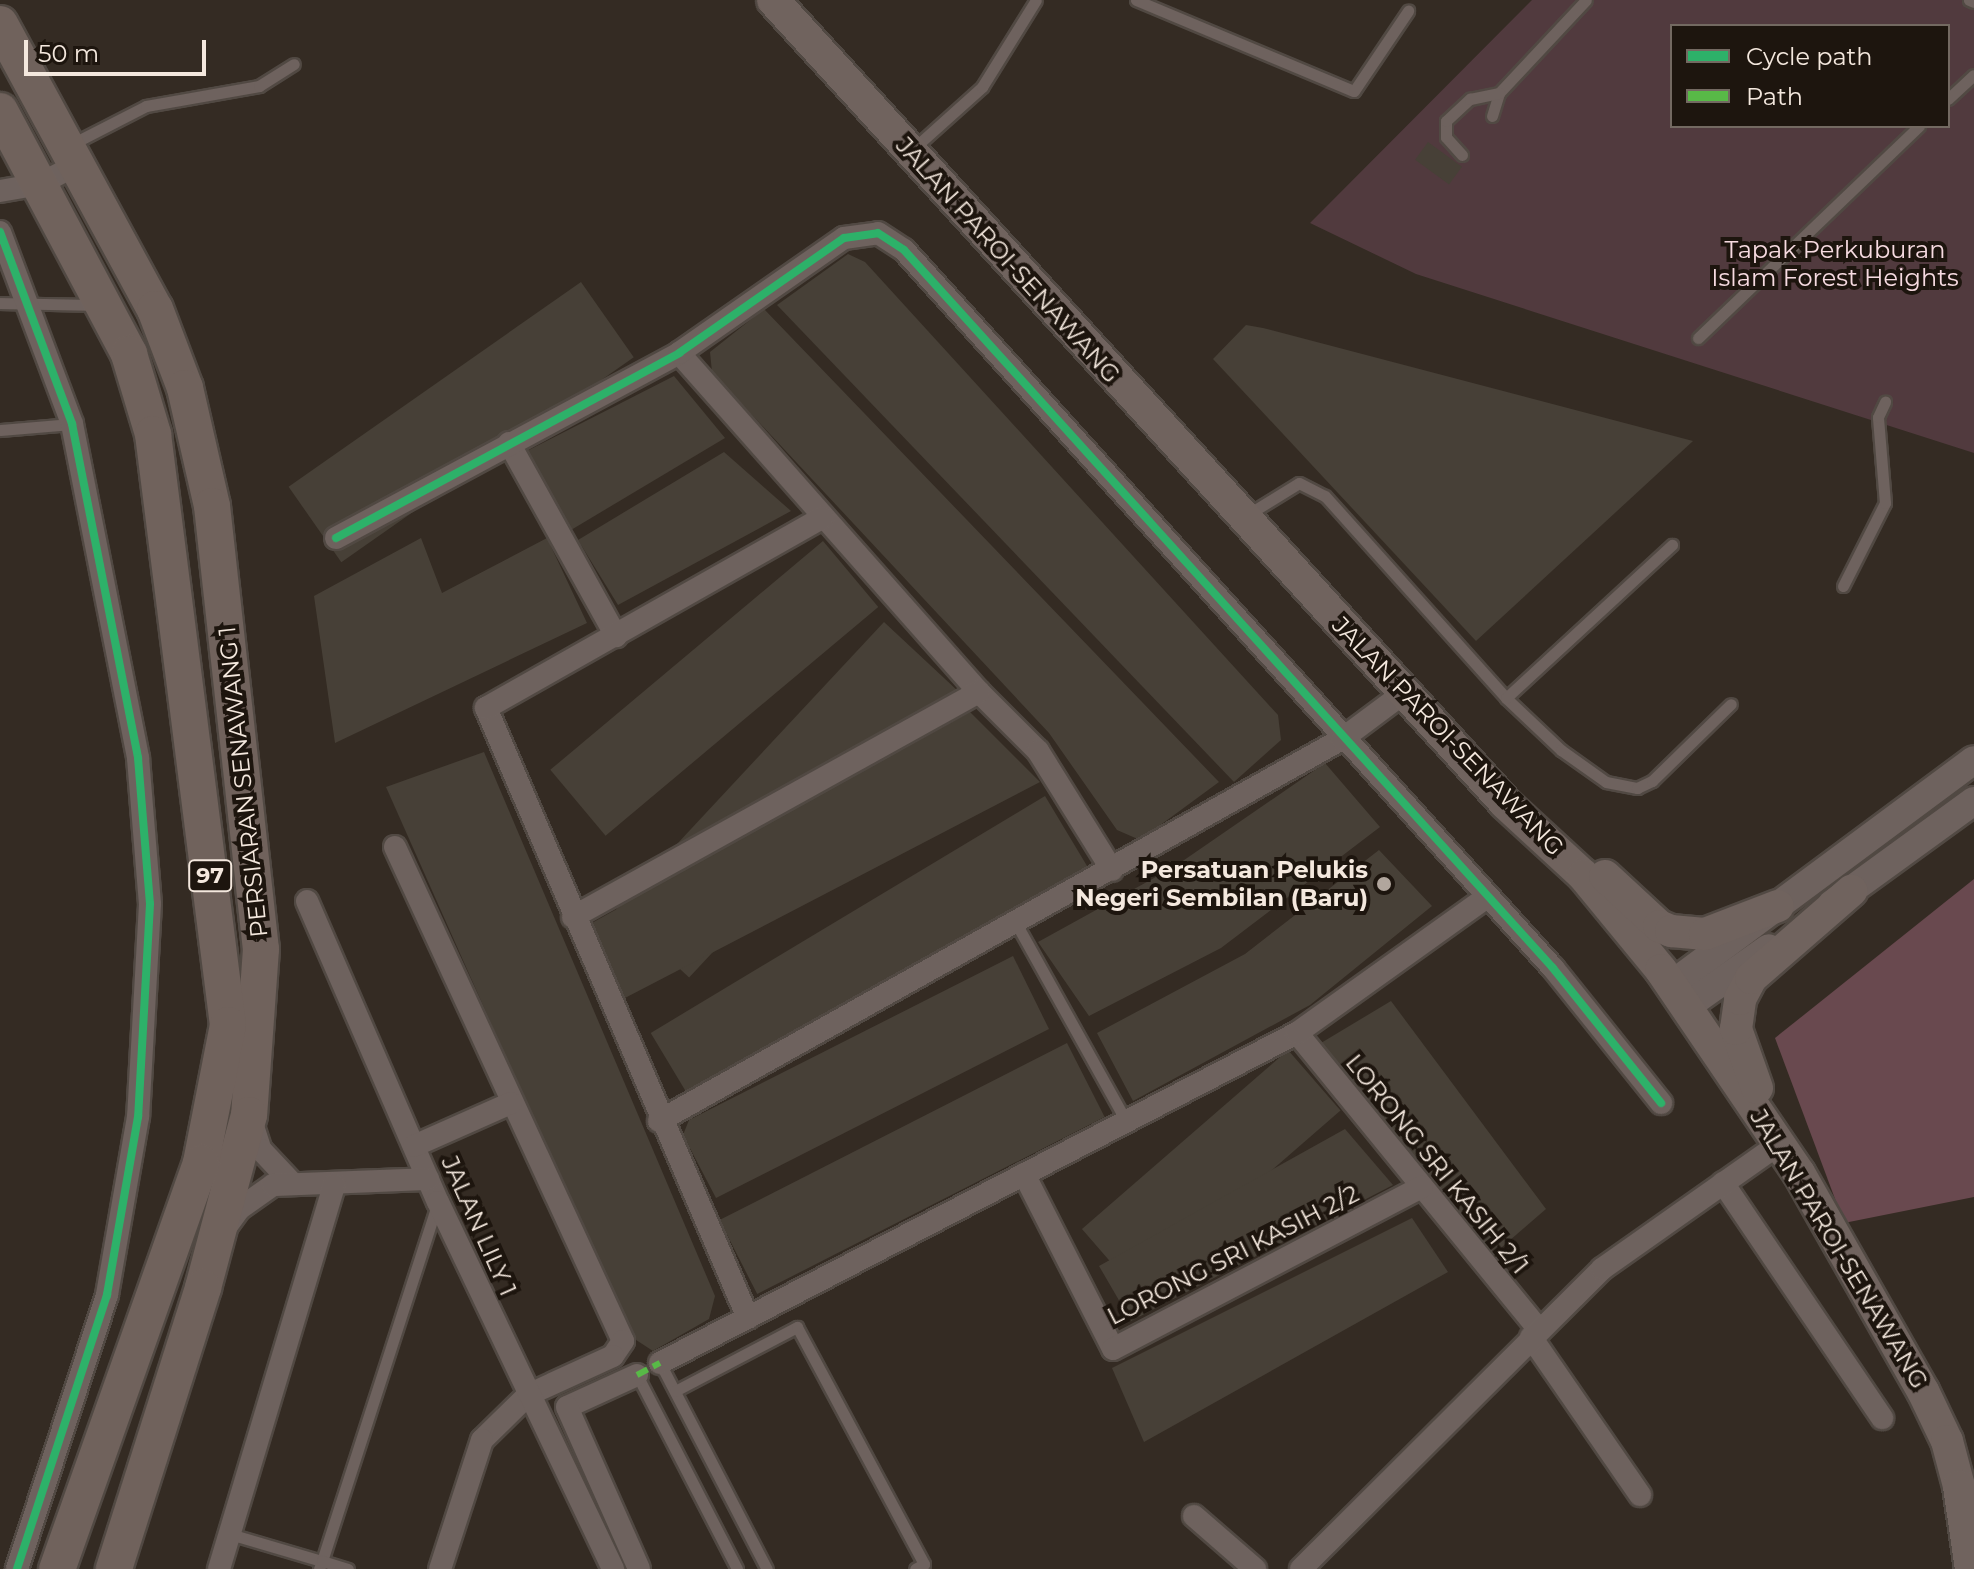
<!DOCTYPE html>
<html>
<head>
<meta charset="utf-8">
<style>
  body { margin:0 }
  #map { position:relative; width:1974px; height:1569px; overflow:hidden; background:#342b23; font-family:Montserrat,sans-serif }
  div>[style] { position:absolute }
  .green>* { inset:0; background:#513a3e }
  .forest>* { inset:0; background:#69494f }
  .building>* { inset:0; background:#474037; transform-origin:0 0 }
  .roads { filter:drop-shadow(2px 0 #514943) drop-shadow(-2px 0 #514943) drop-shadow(0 2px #514943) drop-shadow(0 -2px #514943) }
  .service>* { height:11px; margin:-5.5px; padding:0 5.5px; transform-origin:5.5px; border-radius:5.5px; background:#6e625e }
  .minor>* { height:22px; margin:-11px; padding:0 11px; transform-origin:11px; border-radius:11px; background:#6e625e }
  .tertiary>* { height:28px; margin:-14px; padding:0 14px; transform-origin:14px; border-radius:14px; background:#6e625e }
  .secondary>* { height:32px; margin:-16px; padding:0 16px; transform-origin:16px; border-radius:16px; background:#70635e }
  .primary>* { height:36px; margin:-18px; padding:0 18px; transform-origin:18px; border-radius:18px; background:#70625c }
  .quiet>* { height:6px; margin-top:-3px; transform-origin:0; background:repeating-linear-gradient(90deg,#58b947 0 12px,transparent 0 18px) }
  .cycleway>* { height:8px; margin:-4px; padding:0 4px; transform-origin:4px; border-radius:4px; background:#2db169 }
  .dots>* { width:22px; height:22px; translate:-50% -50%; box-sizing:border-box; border:4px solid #1d150e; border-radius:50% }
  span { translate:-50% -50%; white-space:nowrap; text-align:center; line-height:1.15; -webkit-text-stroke:8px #1d150e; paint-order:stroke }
  .shield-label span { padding:2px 6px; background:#1d150e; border:2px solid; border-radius:6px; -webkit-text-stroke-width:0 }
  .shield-label { font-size:22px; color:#f4e8de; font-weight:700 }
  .park-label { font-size:24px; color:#f7dbe1 }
  .street-label { font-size:24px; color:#f4e8de }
  .poi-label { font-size:24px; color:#f4e8de; font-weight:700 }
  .right { translate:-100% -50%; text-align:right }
  .legend { position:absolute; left:1670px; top:24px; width:280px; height:104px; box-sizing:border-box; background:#1d150e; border:2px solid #736961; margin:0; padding:10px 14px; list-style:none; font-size:24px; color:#f4e8de }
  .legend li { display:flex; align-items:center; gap:16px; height:40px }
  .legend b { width:40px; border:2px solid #736961 }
  .scale { position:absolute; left:24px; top:40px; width:182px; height:36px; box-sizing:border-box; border:4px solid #f4e8de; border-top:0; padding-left:10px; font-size:24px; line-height:28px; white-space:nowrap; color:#f4e8de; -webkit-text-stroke:6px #1d150e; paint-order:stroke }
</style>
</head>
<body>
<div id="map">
  <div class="green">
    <div style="clip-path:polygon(evenodd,1532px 0,1974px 0,1974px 453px,1416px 274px,1310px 223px,1532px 0,1672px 26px,1948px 26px,1948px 126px,1672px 126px,1672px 26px)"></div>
  </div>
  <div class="forest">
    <div style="clip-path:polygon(1974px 879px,1974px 1197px,1844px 1223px,1775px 1038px)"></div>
  </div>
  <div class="building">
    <div style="left:1428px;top:142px;width:42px;height:22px;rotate:36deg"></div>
    <div style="clip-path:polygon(848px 254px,865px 262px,1278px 715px,1281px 740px,1234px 782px,777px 305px)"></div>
    <div style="left:581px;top:282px;width:92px;height:357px;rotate:55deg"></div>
    <div style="clip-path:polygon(764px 309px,1219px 782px,1140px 840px,1117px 830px,1049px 733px,712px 372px,710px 352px)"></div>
    <div style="clip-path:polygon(1246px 325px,1263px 328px,1693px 441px,1476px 641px,1213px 359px)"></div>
    <div style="clip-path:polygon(674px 376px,725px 438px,571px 530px,525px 452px)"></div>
    <div style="clip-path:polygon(724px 452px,791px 511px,618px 605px,578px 540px)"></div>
    <div style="clip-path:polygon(421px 538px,442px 593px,547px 538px,587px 623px,335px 743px,314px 596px)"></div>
    <div style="left:823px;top:541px;width:86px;height:356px;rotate:50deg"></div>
    <div style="left:884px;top:622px;width:100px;height:393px;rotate:43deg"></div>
    <div style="clip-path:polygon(970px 712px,1040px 782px,623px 999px,590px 924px)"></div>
    <div style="clip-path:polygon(484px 752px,715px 1296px,709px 1319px,653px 1351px,630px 1336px,386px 787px)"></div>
    <div style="clip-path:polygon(1325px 763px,1380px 827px,1221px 948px,1089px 1016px,1038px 942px,1174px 867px)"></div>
    <div style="left:1045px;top:796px;width:82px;height:460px;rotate:59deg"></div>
    <div style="clip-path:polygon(1379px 850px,1432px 906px,1310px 1005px,1133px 1101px,1097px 1033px,1245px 954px)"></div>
    <div style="clip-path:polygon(1013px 956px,1049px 1029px,716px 1198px,683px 1135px,689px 1120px)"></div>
    <div style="clip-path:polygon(1391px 1001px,1546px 1209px,1494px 1254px,1321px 1043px)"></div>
    <div style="left:1067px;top:1043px;width:83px;height:390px;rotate:63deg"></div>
    <div style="left:1288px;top:1050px;width:80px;height:273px;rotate:49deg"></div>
    <div style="clip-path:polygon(1345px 1129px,1393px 1185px,1131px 1321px,1099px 1266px)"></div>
    <div style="clip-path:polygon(1412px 1218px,1448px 1272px,1144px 1442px,1112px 1368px)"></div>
  </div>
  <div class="roads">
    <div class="service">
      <div style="left:1136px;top:0;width:236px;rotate:22.7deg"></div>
      <div style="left:1354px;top:91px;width:97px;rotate:-56deg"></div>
      <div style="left:1969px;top:0;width:5px;rotate:22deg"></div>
      <div style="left:1948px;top:99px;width:35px;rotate:-43deg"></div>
      <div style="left:1492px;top:116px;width:24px;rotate:-73deg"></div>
      <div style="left:1499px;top:93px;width:127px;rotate:-46.9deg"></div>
      <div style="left:72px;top:144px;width:83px;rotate:-27.2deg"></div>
      <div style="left:146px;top:106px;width:115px;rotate:-10deg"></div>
      <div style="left:259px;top:86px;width:41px;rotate:-32.2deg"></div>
      <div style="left:913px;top:149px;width:93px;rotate:-41.9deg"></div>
      <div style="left:982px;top:87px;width:102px;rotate:-58.2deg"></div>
      <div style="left:1462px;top:155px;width:24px;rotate:-132deg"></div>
      <div style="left:1446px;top:137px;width:16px;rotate:-90deg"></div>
      <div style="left:1446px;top:121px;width:33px;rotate:-43deg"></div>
      <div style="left:1470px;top:99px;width:30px;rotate:-12deg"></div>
      <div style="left:0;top:303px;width:96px;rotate:1.2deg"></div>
      <div style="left:1698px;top:338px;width:306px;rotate:-43.8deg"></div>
      <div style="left:0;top:430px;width:72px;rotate:-4.8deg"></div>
      <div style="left:1247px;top:515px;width:61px;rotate:-31.6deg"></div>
      <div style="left:1299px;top:483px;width:29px;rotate:27deg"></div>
      <div style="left:1325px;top:496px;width:271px;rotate:48.1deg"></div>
      <div style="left:1506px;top:698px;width:76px;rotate:43.4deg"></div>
      <div style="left:1561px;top:750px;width:55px;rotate:35.4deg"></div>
      <div style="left:1606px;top:782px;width:32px;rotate:11deg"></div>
      <div style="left:1637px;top:788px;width:17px;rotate:-25deg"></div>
      <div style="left:1652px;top:781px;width:110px;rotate:-44.3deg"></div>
      <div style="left:1843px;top:586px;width:93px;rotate:-63.2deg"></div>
      <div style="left:1885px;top:503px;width:86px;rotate:-94.7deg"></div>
      <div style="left:1878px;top:417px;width:17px;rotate:-65deg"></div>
      <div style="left:1506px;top:698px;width:226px;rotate:-42.7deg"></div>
      <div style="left:1017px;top:925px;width:224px;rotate:60.9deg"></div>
      <div style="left:660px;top:1363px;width:232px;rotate:62.6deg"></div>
      <div style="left:637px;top:1375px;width:218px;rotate:62.7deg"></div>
      <div style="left:675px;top:1391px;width:138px;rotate:-27.7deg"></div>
      <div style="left:797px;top:1327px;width:269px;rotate:61.8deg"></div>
      <div style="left:924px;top:1564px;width:10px;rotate:151deg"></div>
      <div style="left:230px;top:1534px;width:96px;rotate:16.4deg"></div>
      <div style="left:322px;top:1561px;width:375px;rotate:-72.1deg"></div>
      <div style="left:319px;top:1569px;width:9px;rotate:-69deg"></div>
      <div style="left:322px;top:1561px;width:27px;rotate:17deg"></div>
    </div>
    <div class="minor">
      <div style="left:0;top:191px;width:41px;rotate:-9.9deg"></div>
      <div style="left:40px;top:184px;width:41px;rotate:-27.8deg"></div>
      <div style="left:0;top:232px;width:205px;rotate:69.4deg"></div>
      <div style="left:72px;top:424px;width:340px;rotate:78.8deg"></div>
      <div style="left:138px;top:758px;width:146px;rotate:85.3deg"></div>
      <div style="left:150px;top:904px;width:213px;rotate:93.2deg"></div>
      <div style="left:138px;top:1117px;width:181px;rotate:99.9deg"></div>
      <div style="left:107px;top:1295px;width:288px;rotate:108.2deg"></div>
      <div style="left:679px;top:353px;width:453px;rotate:48.5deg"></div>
      <div style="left:979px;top:692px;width:83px;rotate:45deg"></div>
      <div style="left:1038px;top:751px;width:140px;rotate:58.1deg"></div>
      <div style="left:509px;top:443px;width:221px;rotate:61deg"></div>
      <div style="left:336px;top:538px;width:390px;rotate:-28.3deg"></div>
      <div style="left:679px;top:353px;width:201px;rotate:-34.9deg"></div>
      <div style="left:844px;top:238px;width:34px;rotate:-8deg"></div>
      <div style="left:878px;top:233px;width:31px;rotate:33deg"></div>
      <div style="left:904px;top:250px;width:968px;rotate:47.89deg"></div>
      <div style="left:1553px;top:968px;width:173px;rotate:51.3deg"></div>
      <div style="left:395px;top:847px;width:544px;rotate:65.22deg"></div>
      <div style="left:623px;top:1341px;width:18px;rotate:124deg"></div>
      <div style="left:613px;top:1356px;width:94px;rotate:155.4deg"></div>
      <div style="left:528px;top:1395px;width:64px;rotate:135.6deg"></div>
      <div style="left:482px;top:1440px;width:136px;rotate:108deg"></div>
      <div style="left:307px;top:901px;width:328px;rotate:66.5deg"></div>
      <div style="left:438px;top:1202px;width:407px;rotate:64.5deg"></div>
      <div style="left:573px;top:917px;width:464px;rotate:-29deg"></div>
      <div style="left:1297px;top:1033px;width:381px;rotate:50.8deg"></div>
      <div style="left:250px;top:1117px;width:35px;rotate:72deg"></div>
      <div style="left:261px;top:1150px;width:44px;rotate:46.8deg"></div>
      <div style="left:659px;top:1121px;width:783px;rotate:-29.22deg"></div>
      <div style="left:1342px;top:739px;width:79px;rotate:-36.7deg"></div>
      <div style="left:414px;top:1146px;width:106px;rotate:-23.9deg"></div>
      <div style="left:1024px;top:1174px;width:196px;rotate:63deg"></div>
      <div style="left:1113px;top:1349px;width:349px;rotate:-27.7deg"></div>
      <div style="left:1723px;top:1183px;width:284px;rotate:55.9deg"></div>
      <div style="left:226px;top:1227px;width:22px;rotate:-54deg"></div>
      <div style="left:239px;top:1209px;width:42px;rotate:-35.2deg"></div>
      <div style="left:273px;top:1185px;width:155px;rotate:-2.2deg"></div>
      <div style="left:748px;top:1318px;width:664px;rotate:-113.24deg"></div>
      <div style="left:486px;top:708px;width:387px;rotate:-29.5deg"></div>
      <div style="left:1531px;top:1337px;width:192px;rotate:55.4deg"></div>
      <div style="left:660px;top:1363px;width:717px;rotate:-27.39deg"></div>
      <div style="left:1297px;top:1033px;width:234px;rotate:-35.6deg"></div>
      <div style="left:637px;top:1375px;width:77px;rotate:155.4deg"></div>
      <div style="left:567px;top:1407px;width:177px;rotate:66deg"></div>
      <div style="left:1194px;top:1516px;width:81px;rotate:41deg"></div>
      <div style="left:219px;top:1569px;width:401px;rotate:-73.3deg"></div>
      <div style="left:1301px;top:1569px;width:425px;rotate:-44.9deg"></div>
      <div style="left:1602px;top:1269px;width:217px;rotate:-35.2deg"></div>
    </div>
    <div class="tertiary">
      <div style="left:1832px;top:904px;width:175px;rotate:-36deg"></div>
      <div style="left:1671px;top:985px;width:377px;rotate:-36.6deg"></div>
      <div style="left:1687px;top:1006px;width:100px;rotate:-35.3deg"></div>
    </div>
    <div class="secondary">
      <div style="left:773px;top:0;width:1088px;rotate:47.64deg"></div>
      <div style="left:1506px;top:804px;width:105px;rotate:42.7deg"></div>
      <div style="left:1583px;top:875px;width:123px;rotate:50.6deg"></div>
      <div style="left:1661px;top:970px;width:245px;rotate:55.8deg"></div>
      <div style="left:1799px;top:1173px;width:251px;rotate:60.4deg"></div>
      <div style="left:1923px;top:1391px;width:55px;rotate:64.4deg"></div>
      <div style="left:1947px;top:1441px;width:47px;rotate:75.1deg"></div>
      <div style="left:1959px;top:1486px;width:84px;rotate:81.8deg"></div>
      <div style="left:1605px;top:876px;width:74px;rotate:42.8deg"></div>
      <div style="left:1659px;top:926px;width:13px;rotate:23deg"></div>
      <div style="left:1671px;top:931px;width:34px;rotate:5deg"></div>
      <div style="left:1705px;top:934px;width:78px;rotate:-21deg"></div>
      <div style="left:1757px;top:1088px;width:63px;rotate:-109.6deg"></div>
      <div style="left:1736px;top:1029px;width:30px;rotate:-82deg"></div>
      <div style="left:1740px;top:999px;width:24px;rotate:-62deg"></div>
      <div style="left:1751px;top:978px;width:133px;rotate:-41deg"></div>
    </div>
    <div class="primary">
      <div style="left:0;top:24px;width:324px;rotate:61.5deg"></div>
      <div style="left:155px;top:309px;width:85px;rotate:69.2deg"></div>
      <div style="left:185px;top:388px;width:121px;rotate:77.1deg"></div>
      <div style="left:212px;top:506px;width:446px;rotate:83.7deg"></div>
      <div style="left:261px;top:949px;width:166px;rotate:94.1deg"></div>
      <div style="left:249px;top:1115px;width:179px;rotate:104.9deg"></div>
      <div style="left:203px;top:1288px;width:295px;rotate:107.6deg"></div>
      <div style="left:0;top:111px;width:275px;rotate:62deg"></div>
      <div style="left:129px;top:354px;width:84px;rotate:73.3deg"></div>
      <div style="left:153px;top:434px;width:596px;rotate:82.77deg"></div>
      <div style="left:228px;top:1025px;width:141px;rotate:101.1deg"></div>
      <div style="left:201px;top:1163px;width:431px;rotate:109.5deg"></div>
    </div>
  </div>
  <div class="quiet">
    <div style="left:637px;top:1375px;width:26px;rotate:-28deg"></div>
  </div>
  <div class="cycleway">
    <div style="left:0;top:232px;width:205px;rotate:69.4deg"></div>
    <div style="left:72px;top:424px;width:340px;rotate:78.8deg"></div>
    <div style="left:138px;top:758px;width:146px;rotate:85.3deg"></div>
    <div style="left:150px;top:904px;width:213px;rotate:93.2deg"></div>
    <div style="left:138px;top:1117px;width:181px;rotate:99.9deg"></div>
    <div style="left:107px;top:1295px;width:288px;rotate:108.2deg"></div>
    <div style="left:336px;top:538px;width:390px;rotate:-28.3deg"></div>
    <div style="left:679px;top:353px;width:201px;rotate:-34.9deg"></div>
    <div style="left:844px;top:238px;width:34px;rotate:-8deg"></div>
    <div style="left:878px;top:233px;width:31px;rotate:33deg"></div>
    <div style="left:904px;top:250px;width:968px;rotate:47.89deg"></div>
    <div style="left:1553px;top:968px;width:173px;rotate:51.3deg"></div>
  </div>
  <div class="dots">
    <div style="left:1384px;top:884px;background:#b1a69d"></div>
  </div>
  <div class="shield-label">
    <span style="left:210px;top:876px">97</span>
  </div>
  <div class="park-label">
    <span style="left:1835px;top:264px">Tapak Perkuburan<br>Islam Forest Heights</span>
  </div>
  <div class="street-label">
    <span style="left:1008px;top:260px;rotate:48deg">JALAN PAROI-SENAWANG</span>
    <span style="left:1448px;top:736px;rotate:46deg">JALAN PAROI-SENAWANG</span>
    <span style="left:243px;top:782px;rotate:-96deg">PERSIARAN SENAWANG 1</span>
    <span style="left:1437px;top:1164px;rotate:51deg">LORONG SRI KASIH 2/1</span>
    <span style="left:479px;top:1226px;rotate:66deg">JALAN LILY 1</span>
    <span style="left:1839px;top:1249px;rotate:59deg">JALAN PAROI-SENAWANG</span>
    <span style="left:1233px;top:1255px;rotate:-27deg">LORONG SRI KASIH 2/2</span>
  </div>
  <div class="poi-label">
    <span class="right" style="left:1368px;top:884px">Persatuan Pelukis<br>Negeri Sembilan (Baru)</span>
  </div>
  <ul class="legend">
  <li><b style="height:10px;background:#2db169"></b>Cycle path</li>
  <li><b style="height:10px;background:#58b947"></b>Path</li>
  </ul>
  <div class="scale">50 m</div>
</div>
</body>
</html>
